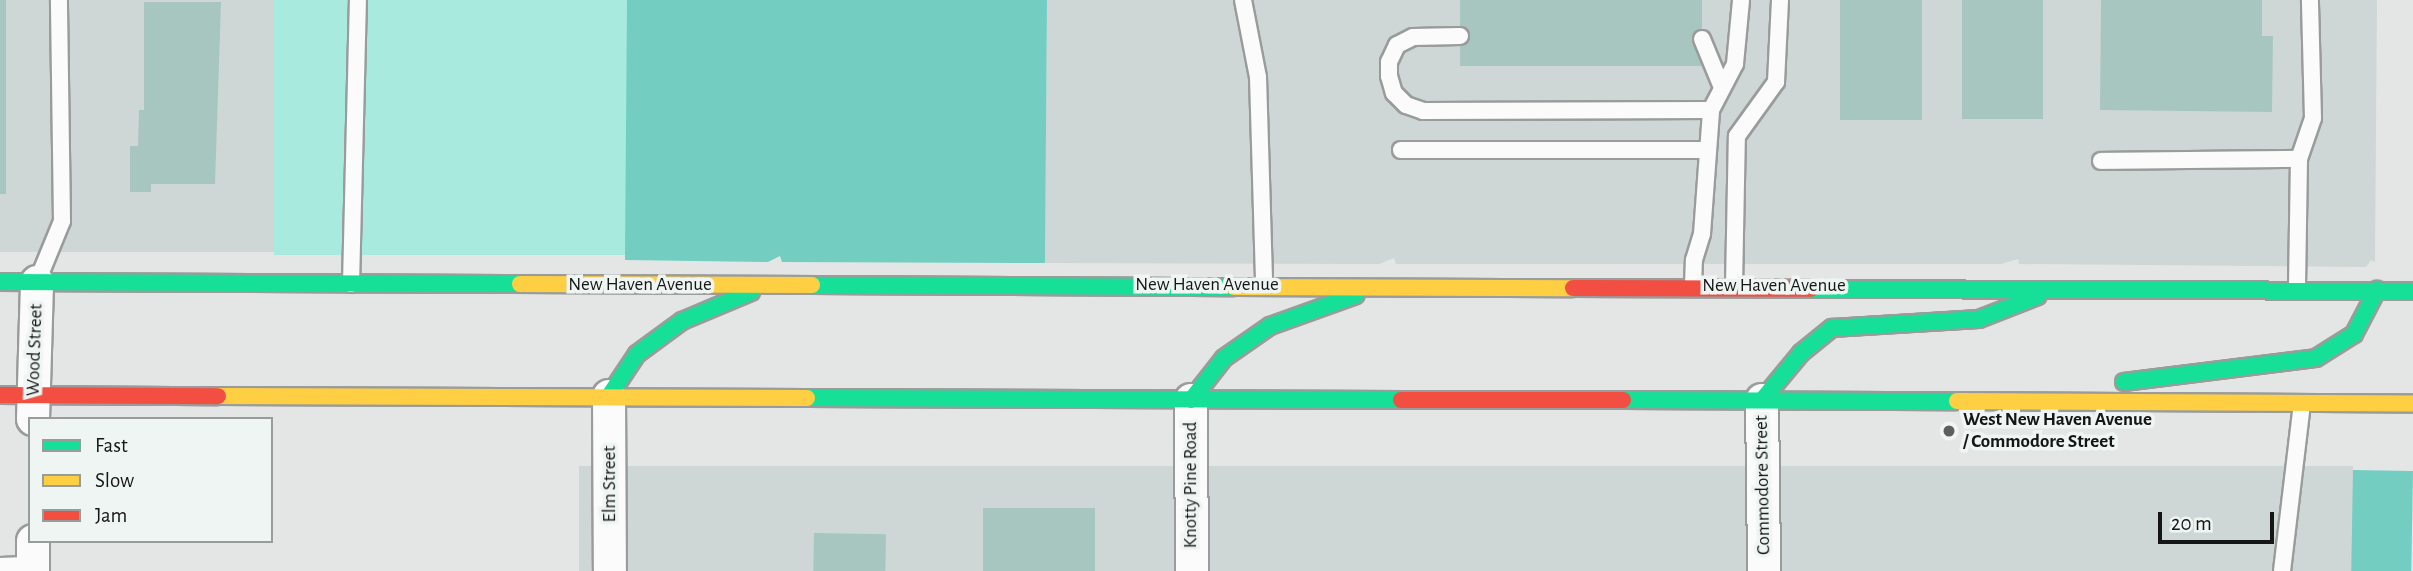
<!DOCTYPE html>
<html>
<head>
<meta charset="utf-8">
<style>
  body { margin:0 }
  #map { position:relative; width:2413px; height:571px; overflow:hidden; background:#e3e6e5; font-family:"Alegreya Sans",sans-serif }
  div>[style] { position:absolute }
  .built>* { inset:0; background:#ced7d5; transform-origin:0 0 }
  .green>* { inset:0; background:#a8eade; transform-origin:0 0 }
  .forest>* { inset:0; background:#73cec1; transform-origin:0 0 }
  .building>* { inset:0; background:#a8c6c0; transform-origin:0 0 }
  .roads { filter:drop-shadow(2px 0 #9a9c9c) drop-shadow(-2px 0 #9a9c9c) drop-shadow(0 2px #9a9c9c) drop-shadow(0 -2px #9a9c9c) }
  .lane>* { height:16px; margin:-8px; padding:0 8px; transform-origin:8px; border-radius:8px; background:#fbfbfb }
  .street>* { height:32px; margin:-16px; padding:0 16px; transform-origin:16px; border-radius:16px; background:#fbfbfb }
  .fast>* { height:16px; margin:-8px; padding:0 8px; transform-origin:8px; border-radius:8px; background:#16e098 }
  .slow>* { height:16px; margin:-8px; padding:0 8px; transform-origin:8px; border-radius:8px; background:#ffcf43 }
  .jam>* { height:16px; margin:-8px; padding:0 8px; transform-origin:8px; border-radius:8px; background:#f24e42 }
  .dots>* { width:19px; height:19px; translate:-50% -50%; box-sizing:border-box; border:4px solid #eff5f3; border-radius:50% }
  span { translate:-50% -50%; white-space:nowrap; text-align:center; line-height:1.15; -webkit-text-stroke:7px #eff5f3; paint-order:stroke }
  .street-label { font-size:19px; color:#151716 }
  .poi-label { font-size:19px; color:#151716; font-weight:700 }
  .left { translate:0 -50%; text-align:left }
  .legend { position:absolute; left:28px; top:417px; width:245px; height:126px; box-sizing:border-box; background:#eff5f3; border:2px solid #989c9b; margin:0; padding:9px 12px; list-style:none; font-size:21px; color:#151716 }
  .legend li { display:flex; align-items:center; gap:14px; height:35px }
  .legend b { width:35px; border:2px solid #989c9b }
  .scale { position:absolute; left:2158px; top:512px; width:116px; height:32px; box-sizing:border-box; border:4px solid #151716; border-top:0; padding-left:9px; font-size:21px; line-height:24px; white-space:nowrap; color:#151716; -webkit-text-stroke:5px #eff5f3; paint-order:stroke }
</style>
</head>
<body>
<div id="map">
  <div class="built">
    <div style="left:0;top:0;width:274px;height:252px"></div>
    <div style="clip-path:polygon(1047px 0,2377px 0,2375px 262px,2371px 260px,2366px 267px,2019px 264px,2018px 259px,2001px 264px,1396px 264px,1394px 258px,1379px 264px,1045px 263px)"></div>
    <div style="left:579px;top:466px;width:1774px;height:105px"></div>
  </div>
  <div class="green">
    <div style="left:274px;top:0;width:353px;height:255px"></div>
  </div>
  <div class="forest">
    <div style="clip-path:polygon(627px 0,1047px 0,1045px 263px,782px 262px,780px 256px,768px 262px,625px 260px)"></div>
    <div style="left:2353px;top:470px;width:60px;height:101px;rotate:1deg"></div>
  </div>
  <div class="building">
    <div style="left:0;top:0;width:6px;height:194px"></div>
    <div style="left:1460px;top:0;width:242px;height:66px"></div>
    <div style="left:1840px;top:0;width:82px;height:120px"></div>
    <div style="left:1962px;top:0;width:81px;height:119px"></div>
    <div style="clip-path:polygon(2101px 0,2262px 0,2262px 36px,2273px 36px,2272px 112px,2100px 110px)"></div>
    <div style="clip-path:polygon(144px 2px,221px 2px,215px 184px,151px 184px,151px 192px,130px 192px,130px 146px,138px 146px,139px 110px,144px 110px)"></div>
    <div style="left:983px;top:508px;width:112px;height:63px"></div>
    <div style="left:814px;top:533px;width:72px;height:38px;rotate:1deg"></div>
  </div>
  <div class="roads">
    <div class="lane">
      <div style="left:1243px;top:0;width:78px;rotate:79deg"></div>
      <div style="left:1258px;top:77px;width:208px;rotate:88.3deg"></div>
      <div style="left:1460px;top:36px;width:47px;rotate:178.8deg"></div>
      <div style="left:1413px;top:37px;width:18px;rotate:153deg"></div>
      <div style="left:1397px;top:45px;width:19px;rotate:115deg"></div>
      <div style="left:1389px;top:62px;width:14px;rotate:90deg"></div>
      <div style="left:1389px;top:76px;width:18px;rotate:74deg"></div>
      <div style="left:1394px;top:93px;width:17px;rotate:45deg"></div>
      <div style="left:1406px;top:105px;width:18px;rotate:19deg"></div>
      <div style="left:1423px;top:111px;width:288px;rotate:-0.2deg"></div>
      <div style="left:1702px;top:39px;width:50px;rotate:67.6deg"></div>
      <div style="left:1401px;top:150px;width:305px"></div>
      <div style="left:2299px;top:159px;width:43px;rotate:-71.1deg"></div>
      <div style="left:2313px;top:118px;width:118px;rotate:-91.5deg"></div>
      <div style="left:2101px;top:161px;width:198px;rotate:-0.6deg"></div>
      <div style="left:2299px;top:159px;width:131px;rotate:90.9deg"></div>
      <div style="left:37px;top:282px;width:66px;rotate:-67.7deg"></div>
      <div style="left:62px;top:221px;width:221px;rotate:-90.8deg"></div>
      <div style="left:351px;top:284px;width:284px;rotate:-88.6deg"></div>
      <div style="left:1693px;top:286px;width:26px;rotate:-88deg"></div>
      <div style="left:1694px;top:260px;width:27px;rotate:-73deg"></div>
      <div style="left:1702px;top:234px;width:124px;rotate:-85.8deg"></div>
      <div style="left:1711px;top:110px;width:52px;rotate:-62.4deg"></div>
      <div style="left:1735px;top:64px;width:64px;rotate:-84.6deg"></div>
      <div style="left:1734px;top:286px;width:150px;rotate:-88.9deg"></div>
      <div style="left:1737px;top:136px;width:67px;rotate:-54.2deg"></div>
      <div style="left:1776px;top:82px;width:82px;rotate:-87.2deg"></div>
      <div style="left:0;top:566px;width:33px;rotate:-2deg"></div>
      <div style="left:2282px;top:571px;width:169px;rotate:-83.2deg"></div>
    </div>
    <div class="street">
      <div style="left:609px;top:396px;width:175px;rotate:89.7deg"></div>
      <div style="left:1191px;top:400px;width:171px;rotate:89.7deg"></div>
      <div style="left:1762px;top:400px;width:171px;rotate:89.3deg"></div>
      <div style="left:33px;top:419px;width:137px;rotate:-88.3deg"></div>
      <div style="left:33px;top:571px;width:30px;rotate:-90deg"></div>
    </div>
    <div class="fast">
      <div style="left:0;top:282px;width:520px;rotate:0.22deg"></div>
      <div style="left:812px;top:285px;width:422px;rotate:0.3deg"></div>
      <div style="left:1811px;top:289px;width:602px;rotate:0.19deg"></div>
      <div style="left:2124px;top:382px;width:193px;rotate:-7.1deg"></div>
      <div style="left:2316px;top:358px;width:45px;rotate:-32.3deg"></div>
      <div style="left:2354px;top:334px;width:50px;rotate:-62.4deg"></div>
      <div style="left:609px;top:396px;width:50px;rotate:-56.3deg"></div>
      <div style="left:637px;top:354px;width:56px;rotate:-36.3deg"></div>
      <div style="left:682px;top:321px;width:75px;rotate:-22.8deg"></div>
      <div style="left:807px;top:398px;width:594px;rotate:0.19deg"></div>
      <div style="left:1191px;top:400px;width:53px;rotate:-51.8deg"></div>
      <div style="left:1224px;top:358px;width:56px;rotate:-34.8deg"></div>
      <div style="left:1270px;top:326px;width:91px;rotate:-19.8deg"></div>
      <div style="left:1623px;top:400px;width:334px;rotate:0.2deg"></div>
      <div style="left:1762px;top:400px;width:61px;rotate:-50.3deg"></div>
      <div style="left:1801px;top:353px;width:40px;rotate:-39deg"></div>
      <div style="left:1832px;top:328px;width:147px;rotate:-3.5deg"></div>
      <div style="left:1979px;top:319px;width:63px;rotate:-21.3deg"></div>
    </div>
    <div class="slow">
      <div style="left:520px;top:284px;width:292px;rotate:0.2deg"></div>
      <div style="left:1234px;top:287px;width:339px;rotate:0.2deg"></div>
      <div style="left:218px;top:396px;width:589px;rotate:0.19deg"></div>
      <div style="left:1957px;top:401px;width:456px;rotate:0.3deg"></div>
    </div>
    <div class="jam">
      <div style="left:1573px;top:288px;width:238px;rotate:0.2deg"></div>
      <div style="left:0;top:395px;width:218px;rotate:0.3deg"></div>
      <div style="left:1401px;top:400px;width:222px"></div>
    </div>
  </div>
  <div class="dots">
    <div style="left:1949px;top:431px;background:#5d5f5e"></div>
  </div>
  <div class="street-label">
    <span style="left:640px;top:285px">New Haven Avenue</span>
    <span style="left:1207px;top:285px">New Haven Avenue</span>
    <span style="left:1774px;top:286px">New Haven Avenue</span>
    <span style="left:35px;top:350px;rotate:-88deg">Wood Street</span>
    <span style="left:610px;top:484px;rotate:-90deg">Elm Street</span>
    <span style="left:1191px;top:485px;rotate:-90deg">Knotty Pine Road</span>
    <span style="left:1763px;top:485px;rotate:-91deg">Commodore Street</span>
  </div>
  <div class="poi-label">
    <span class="left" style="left:1963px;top:431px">West New Haven Avenue<br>/ Commodore Street</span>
  </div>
  <ul class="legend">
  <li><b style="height:9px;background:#16e098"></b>Fast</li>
  <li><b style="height:9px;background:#ffcf43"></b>Slow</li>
  <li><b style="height:9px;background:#f24e42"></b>Jam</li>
  </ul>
  <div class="scale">20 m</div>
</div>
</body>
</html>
